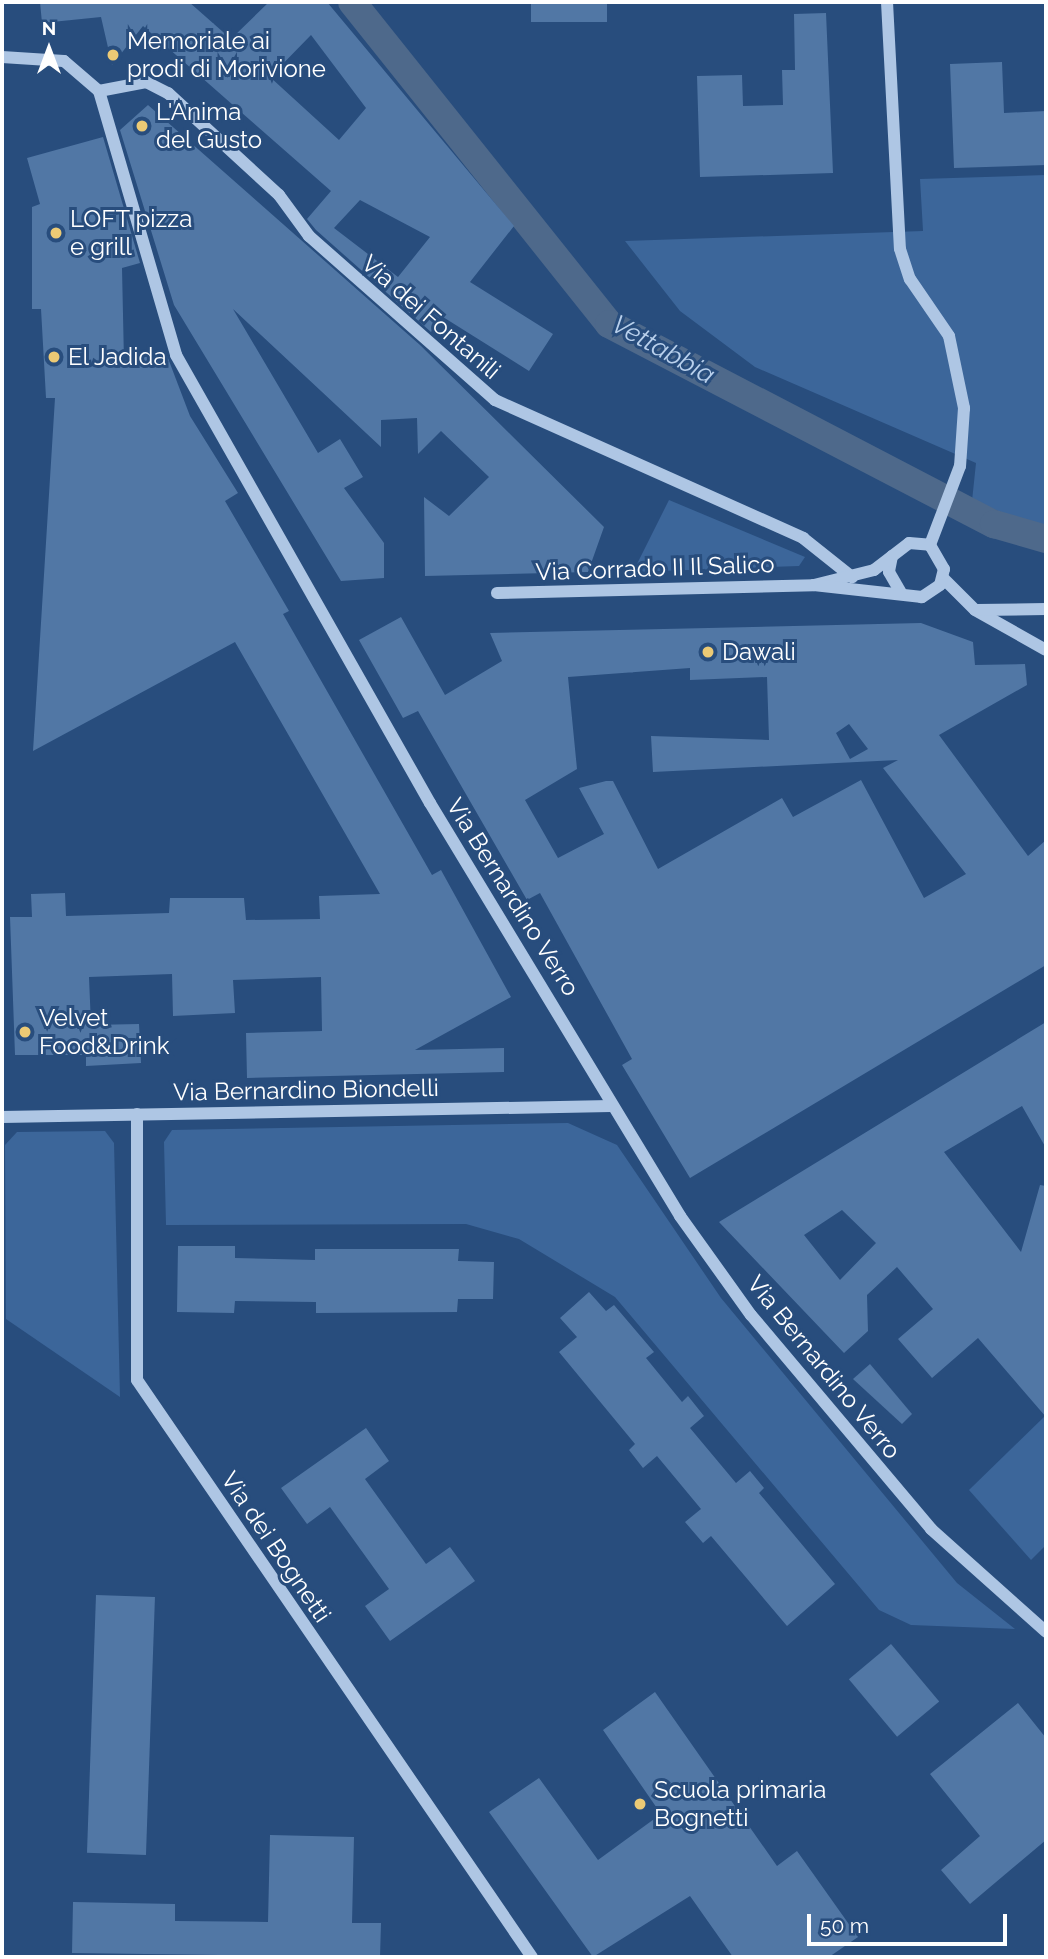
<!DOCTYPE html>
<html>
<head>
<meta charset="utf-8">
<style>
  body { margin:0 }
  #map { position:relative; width:1048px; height:1959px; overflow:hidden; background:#284d7d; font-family:Raleway,sans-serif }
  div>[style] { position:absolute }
  .green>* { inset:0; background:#3c669a }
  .canal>* { height:28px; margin:-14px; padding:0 14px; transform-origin:14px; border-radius:14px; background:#4e698b }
  .building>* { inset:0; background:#5177a5; transform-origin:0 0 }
  .minor>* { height:12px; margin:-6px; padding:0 6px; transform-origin:6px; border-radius:6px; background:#aec6e4 }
  .dots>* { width:19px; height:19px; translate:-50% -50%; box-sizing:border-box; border:4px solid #284d7d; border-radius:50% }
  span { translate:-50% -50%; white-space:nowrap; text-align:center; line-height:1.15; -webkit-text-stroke:6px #284d7d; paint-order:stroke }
  .poi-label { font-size:24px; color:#fff }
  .left { translate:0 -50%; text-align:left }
  .street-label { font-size:24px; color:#fff }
  .water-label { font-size:26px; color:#b9d0ec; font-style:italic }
  .frame { position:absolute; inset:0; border:4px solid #fff; pointer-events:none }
  .north { position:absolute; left:14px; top:14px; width:70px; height:70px; -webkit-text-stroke:5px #284d7d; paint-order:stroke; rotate:0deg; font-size:19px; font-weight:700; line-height:28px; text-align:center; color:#fff }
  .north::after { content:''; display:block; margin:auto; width:24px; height:32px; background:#fff; clip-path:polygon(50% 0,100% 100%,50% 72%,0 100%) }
  .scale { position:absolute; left:807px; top:1914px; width:200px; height:32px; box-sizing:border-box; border:4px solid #fff; border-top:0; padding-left:9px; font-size:21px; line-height:24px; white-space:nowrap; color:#fff; -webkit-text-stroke:5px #284d7d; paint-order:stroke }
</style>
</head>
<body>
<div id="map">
  <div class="green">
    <div style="clip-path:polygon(1046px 175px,1046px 529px,972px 501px,976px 463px,755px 367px,680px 311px,625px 241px,923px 231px,920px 179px)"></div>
    <div style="clip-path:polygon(669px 500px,805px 557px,799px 566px,633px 572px)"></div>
    <div style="clip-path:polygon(568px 1123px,617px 1145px,721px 1298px,957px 1583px,1015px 1629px,911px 1625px,879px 1610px,615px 1297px,519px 1239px,466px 1224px,166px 1225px,164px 1142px,172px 1130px)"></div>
    <div style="clip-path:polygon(105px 1131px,114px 1143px,120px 1397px,6px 1319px,5px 1145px,17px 1132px)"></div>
    <div style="clip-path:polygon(1046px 1415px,1046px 1545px,1031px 1560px,969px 1490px)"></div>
  </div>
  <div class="canal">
    <div style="left:352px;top:2px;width:412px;rotate:51.4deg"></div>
    <div style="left:609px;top:324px;width:434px;rotate:27.5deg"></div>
    <div style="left:994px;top:524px;width:54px;rotate:16.1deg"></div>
  </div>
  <div class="building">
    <div style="clip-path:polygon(evenodd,40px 2px,189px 2px,231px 39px,269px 2px,327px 2px,514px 226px,470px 282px,553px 334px,529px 371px,443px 317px,431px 332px,316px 230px,307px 219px,331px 191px,143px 26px,112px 65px,101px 17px,42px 23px,40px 2px,311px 35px,366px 108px,339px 140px,270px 77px,311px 35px,40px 2px,360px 200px,430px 237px,398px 277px,334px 228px,360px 200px)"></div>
    <div style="left:531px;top:2px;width:76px;height:20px"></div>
    <div style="clip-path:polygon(826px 13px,833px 173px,700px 177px,697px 76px,742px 75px,743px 106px,783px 105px,782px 70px,795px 70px,794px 14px)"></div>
    <div style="clip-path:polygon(1002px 62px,1004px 113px,1046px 111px,1046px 165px,954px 168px,950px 64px)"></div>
    <div style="clip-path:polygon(148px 105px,420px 345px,604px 527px,588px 572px,425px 576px,424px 497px,449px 516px,489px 477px,441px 431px,418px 454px,417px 418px,381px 420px,381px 447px,233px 309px,318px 453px,340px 439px,363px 477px,344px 488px,384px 543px,384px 578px,341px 581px,174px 305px,120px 130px)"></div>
    <div style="clip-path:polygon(103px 137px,140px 263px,122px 268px,124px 361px,166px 353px,190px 416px,238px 493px,225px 501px,289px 611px,283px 614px,432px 875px,441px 870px,511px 997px,415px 1050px,504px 1048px,504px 1072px,247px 1078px,246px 1033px,322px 1031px,321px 977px,233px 980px,235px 1013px,173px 1016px,172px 974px,89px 977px,91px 1025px,139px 1024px,141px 1063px,86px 1066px,86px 1055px,15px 1055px,10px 917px,32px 917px,31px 894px,65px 893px,66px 916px,169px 913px,170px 898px,244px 898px,246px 920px,320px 919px,319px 896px,380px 894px,235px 642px,33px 751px,55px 398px,46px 398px,41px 309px,32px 309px,32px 207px,40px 204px,27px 158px)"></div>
    <div style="clip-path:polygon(evenodd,401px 617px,445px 695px,502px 661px,490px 633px,921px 623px,973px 642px,975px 665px,1025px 664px,1027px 685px,939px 735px,1028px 856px,1046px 840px,1046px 965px,690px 1178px,622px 1065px,632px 1059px,540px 893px,527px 900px,418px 711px,403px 718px,359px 640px,401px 617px,690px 668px,690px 680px,767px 677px,769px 740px,651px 736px,653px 772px,898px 760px,883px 768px,966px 874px,924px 898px,861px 780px,793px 817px,782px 798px,658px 869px,613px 781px,606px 781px,579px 788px,604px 834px,558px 858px,525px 800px,577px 769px,568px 677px,690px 668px,401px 617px,849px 724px,868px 749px,850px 759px,836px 733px,849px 724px)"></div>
    <div style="clip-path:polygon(evenodd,1046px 1022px,1046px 1148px,1022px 1106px,944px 1152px,1021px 1252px,1040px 1185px,1046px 1186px,1046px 1417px,978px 1338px,932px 1378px,898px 1339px,933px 1309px,897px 1267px,867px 1295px,868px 1331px,844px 1353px,719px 1222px,1046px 1022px,842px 1210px,876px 1243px,840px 1280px,804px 1235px,842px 1210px)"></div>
    <div style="clip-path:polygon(178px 1246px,235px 1246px,235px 1258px,315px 1260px,315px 1249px,459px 1249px,458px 1261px,494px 1262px,493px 1299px,458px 1299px,457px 1312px,316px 1313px,316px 1302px,235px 1301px,234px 1313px,177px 1312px)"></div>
    <div style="clip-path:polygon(589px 1292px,606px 1311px,614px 1305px,654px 1352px,646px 1358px,682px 1402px,688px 1396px,704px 1416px,690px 1428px,736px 1483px,750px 1471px,764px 1488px,759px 1493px,835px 1584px,787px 1626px,711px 1536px,703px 1543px,685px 1522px,701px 1509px,657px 1456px,643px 1468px,629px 1450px,635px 1444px,559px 1352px,577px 1337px,560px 1318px)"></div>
    <div style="clip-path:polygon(870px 1364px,912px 1414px,902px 1424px,853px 1379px)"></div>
    <div style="clip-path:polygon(366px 1428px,389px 1461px,365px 1479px,426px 1564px,450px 1547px,475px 1581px,390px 1641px,365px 1606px,389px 1589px,330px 1507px,307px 1524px,281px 1488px)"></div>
    <div style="left:96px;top:1595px;width:59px;height:258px;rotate:2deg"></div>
    <div style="left:891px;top:1644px;width:75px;height:55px;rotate:50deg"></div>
    <div style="clip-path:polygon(655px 1692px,777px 1866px,797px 1851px,858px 1937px,829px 1957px,733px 1957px,690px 1896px,593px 1957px,489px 1812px,539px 1778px,598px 1860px,661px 1814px,603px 1730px)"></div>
    <div style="clip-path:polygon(1018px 1703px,1046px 1738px,1046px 1840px,970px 1904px,941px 1870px,980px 1836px,930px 1774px)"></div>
    <div style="clip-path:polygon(270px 1835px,354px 1837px,352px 1923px,381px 1923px,380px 1957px,72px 1953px,73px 1902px,175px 1904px,175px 1921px,268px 1922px)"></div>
  </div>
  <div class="minor">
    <div style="left:887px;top:2px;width:247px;rotate:87deg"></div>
    <div style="left:900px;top:249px;width:32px;rotate:72deg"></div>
    <div style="left:910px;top:279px;width:69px;rotate:55.6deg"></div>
    <div style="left:949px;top:336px;width:74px;rotate:78.2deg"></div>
    <div style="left:964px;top:408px;width:58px;rotate:93.9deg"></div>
    <div style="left:960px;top:466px;width:85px;rotate:110.8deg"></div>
    <div style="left:2px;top:57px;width:62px;rotate:3.7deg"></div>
    <div style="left:64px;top:61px;width:46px;rotate:40.6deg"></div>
    <div style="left:99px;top:91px;width:275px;rotate:73.7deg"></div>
    <div style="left:176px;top:355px;width:515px;rotate:60.45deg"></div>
    <div style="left:430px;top:803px;width:483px;rotate:58.8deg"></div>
    <div style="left:680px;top:1216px;width:122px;rotate:54.4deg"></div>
    <div style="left:751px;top:1315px;width:280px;rotate:49.9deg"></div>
    <div style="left:931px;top:1529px;width:154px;rotate:41.8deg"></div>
    <div style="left:99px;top:91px;width:48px;rotate:-10.8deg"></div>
    <div style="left:146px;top:82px;width:25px;rotate:27deg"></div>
    <div style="left:168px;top:93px;width:151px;rotate:42.6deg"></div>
    <div style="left:279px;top:195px;width:51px;rotate:53.8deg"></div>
    <div style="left:309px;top:236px;width:248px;rotate:41.4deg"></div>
    <div style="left:495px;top:400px;width:338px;rotate:24.1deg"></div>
    <div style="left:803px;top:538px;width:63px;rotate:38.5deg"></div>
    <div style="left:892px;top:556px;width:16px;rotate:101deg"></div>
    <div style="left:889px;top:572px;width:24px;rotate:60deg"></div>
    <div style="left:943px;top:578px;width:45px;rotate:45deg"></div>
    <div style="left:975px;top:610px;width:81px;rotate:29.4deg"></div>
    <div style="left:497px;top:593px;width:317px;rotate:-1.4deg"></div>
    <div style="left:814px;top:585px;width:62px;rotate:-14deg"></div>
    <div style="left:874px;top:570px;width:44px;rotate:-37.6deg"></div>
    <div style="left:909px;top:543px;width:21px;rotate:5deg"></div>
    <div style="left:930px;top:545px;width:28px;rotate:60deg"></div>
    <div style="left:944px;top:569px;width:16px;rotate:104deg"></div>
    <div style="left:940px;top:585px;width:22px;rotate:146deg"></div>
    <div style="left:922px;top:597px;width:109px;rotate:-173.7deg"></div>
    <div style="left:977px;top:610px;width:69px;rotate:-0.8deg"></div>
    <div style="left:137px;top:1114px;width:266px;rotate:90deg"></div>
    <div style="left:137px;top:1380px;width:699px;rotate:55.61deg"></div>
    <div style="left:2px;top:1117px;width:609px;rotate:-1.03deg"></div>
  </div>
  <div class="dots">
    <div style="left:113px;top:55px;background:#ecca75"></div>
    <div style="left:142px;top:126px;background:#ecca75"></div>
    <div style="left:56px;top:233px;background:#ecca75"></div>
    <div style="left:54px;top:357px;background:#ecca75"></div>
    <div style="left:708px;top:652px;background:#ecca75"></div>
    <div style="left:25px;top:1032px;background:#ecca75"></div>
    <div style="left:640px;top:1804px;background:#ecca75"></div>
  </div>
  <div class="poi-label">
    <span class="left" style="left:127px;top:55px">Memoriale ai<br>prodi di Morivione</span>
    <span class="left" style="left:156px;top:126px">L'Anima<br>del Gusto</span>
    <span class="left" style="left:70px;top:233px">LOFT pizza<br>e grill</span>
    <span class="left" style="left:68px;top:357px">El Jadida</span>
    <span class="left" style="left:722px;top:652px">Dawali</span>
    <span class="left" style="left:39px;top:1032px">Velvet<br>Food&amp;Drink</span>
    <span class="left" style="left:654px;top:1804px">Scuola primaria<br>Bognetti</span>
  </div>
  <div class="street-label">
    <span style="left:431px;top:317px;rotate:41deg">Via dei Fontanili</span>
    <span style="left:655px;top:568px;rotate:-2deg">Via Corrado II Il Salico</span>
    <span style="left:513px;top:897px;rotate:58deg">Via Bernardino Verro</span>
    <span style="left:306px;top:1090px;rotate:-1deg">Via Bernardino Biondelli</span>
    <span style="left:824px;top:1367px;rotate:51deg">Via Bernardino Verro</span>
    <span style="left:276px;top:1547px;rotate:56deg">Via dei Bognetti</span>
  </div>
  <div class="water-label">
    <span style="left:663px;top:350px;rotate:29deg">Vettabbia</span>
  </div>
  <div class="frame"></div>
  <div class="north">N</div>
  <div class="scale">50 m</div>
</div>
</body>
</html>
